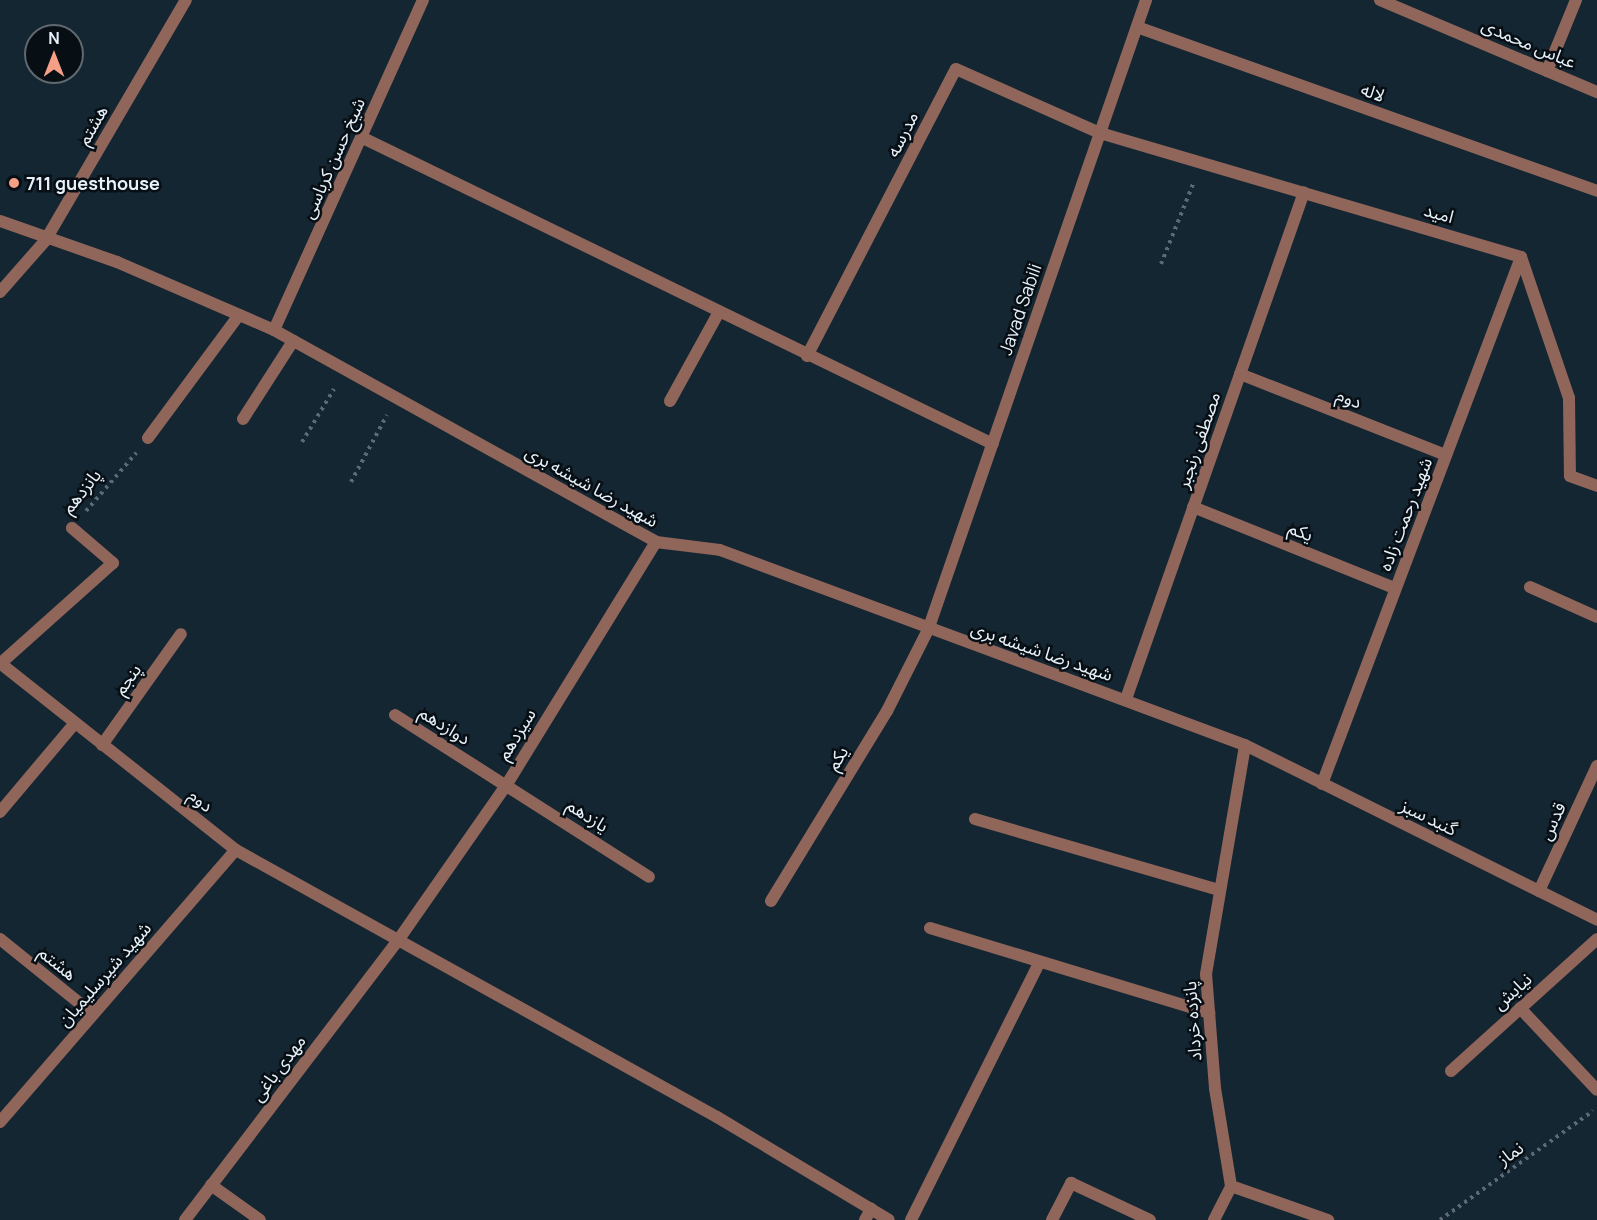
<!DOCTYPE html>
<html>
<head>
<meta charset="utf-8">
<style>
  body { margin:0 }
  #map { position:relative; width:1597px; height:1220px; overflow:hidden; background:#152633; font-family:Manrope,"Noto Sans Arabic",sans-serif }
  div>[style] { position:absolute }
  .path>* { height:4px; margin-top:-2px; transform-origin:0; background:repeating-linear-gradient(90deg,#5b6a76 0 3px,transparent 0 7.5px) }
  .service>* { height:12px; margin:-6px; padding:0 6px; transform-origin:6px; border-radius:6px; background:#91665a }
  .minor>* { height:12px; margin:-6px; padding:0 6px; transform-origin:6px; border-radius:6px; background:#91665a }
  .dots>* { width:16px; height:16px; translate:-50% -50%; box-sizing:border-box; border:3px solid #070e14; border-radius:50% }
  span { translate:-50% -50%; white-space:nowrap; text-align:center; line-height:1.15; -webkit-text-stroke:5px #070e14; paint-order:stroke }
  .street-label { font-size:18px; color:#e6f1fa }
  .poi-label { font-size:18px; color:#e6f1fa; font-weight:700 }
  .left { translate:0 -50%; text-align:left }
  .north { position:absolute; left:24px; top:24px; width:60px; height:60px; box-sizing:border-box; background:#070e14; border:2px solid #606970; border-radius:50%; rotate:0deg; font-size:16px; font-weight:700; line-height:24px; text-align:center; color:#e6f1fa }
  .north::after { content:''; display:block; margin:auto; width:21px; height:27px; background:#f49f86; clip-path:polygon(50% 0,100% 100%,50% 72%,0 100%) }
</style>
</head>
<body>
<div id="map">
  <div class="path">
    <div style="left:1161px;top:264px;width:86px;rotate:-68.2deg"></div>
    <div style="left:302px;top:442px;width:62px;rotate:-58.9deg"></div>
    <div style="left:351px;top:482px;width:76px;rotate:-61.8deg"></div>
    <div style="left:86px;top:511px;width:77px;rotate:-49.2deg"></div>
    <div style="left:1440px;top:1220px;width:188px;rotate:-35.5deg"></div>
  </div>
  <div class="service">
    <div style="left:1193px;top:507px;width:218px;rotate:21.9deg"></div>
  </div>
  <div class="minor">
    <div style="left:1380px;top:0;width:236px;rotate:23deg"></div>
    <div style="left:1137px;top:27px;width:488px;rotate:19.6deg"></div>
    <div style="left:1547px;top:71px;width:77px;rotate:-67.8deg"></div>
    <div style="left:363px;top:138px;width:700px;rotate:25.91deg"></div>
    <div style="left:0;top:221px;width:124px;rotate:19.3deg"></div>
    <div style="left:117px;top:262px;width:171px;rotate:23.4deg"></div>
    <div style="left:274px;top:330px;width:437px;rotate:29deg"></div>
    <div style="left:656px;top:542px;width:64px;rotate:7.1deg"></div>
    <div style="left:720px;top:550px;width:560px;rotate:20.38deg"></div>
    <div style="left:1245px;top:745px;width:393px;rotate:26.4deg"></div>
    <div style="left:0;top:292px;width:68px;rotate:-48.6deg"></div>
    <div style="left:45px;top:241px;width:279px;rotate:-59.7deg"></div>
    <div style="left:274px;top:330px;width:362px;rotate:-65.7deg"></div>
    <div style="left:807px;top:356px;width:323px;rotate:-62.6deg"></div>
    <div style="left:956px;top:69px;width:158px;rotate:24deg"></div>
    <div style="left:1100px;top:133px;width:439px;rotate:16.4deg"></div>
    <div style="left:1521px;top:257px;width:149px;rotate:71.2deg"></div>
    <div style="left:1569px;top:398px;width:78px;rotate:89.3deg"></div>
    <div style="left:1570px;top:476px;width:29px;rotate:20deg"></div>
    <div style="left:1240px;top:374px;width:221px;rotate:21.5deg"></div>
    <div style="left:670px;top:401px;width:102px;rotate:-61.2deg"></div>
    <div style="left:243px;top:419px;width:93px;rotate:-57.3deg"></div>
    <div style="left:148px;top:438px;width:153px;rotate:-53.5deg"></div>
    <div style="left:1530px;top:587px;width:73px;rotate:24.1deg"></div>
    <div style="left:0;top:663px;width:301px;rotate:38.4deg"></div>
    <div style="left:236px;top:850px;width:550px;rotate:29.03deg"></div>
    <div style="left:717px;top:1117px;width:200px;rotate:30.9deg"></div>
    <div style="left:1px;top:663px;width:150px;rotate:-41.8deg"></div>
    <div style="left:113px;top:563px;width:54px;rotate:-139.5deg"></div>
    <div style="left:1126px;top:699px;width:537px;rotate:-70.65deg"></div>
    <div style="left:395px;top:715px;width:301px;rotate:32.5deg"></div>
    <div style="left:102px;top:745px;width:136px;rotate:-54.6deg"></div>
    <div style="left:1322px;top:784px;width:563px;rotate:-69.31deg"></div>
    <div style="left:0;top:812px;width:115px;rotate:-49.9deg"></div>
    <div style="left:975px;top:819px;width:255px;rotate:16.2deg"></div>
    <div style="left:1539px;top:891px;width:138px;rotate:-65.1deg"></div>
    <div style="left:771px;top:901px;width:223px;rotate:-58.6deg"></div>
    <div style="left:887px;top:711px;width:91px;rotate:-63.2deg"></div>
    <div style="left:928px;top:630px;width:667px;rotate:-70.91deg"></div>
    <div style="left:930px;top:928px;width:292px;rotate:16.9deg"></div>
    <div style="left:0;top:939px;width:119px;rotate:38.9deg"></div>
    <div style="left:1520px;top:1008px;width:112px;rotate:46.8deg"></div>
    <div style="left:1451px;top:1071px;width:197px;rotate:-42.1deg"></div>
    <div style="left:0;top:1122px;width:360px;rotate:-49.1deg"></div>
    <div style="left:211px;top:1185px;width:60px;rotate:35.5deg"></div>
    <div style="left:1231px;top:1186px;width:103px;rotate:19.3deg"></div>
    <div style="left:185px;top:1220px;width:353px;rotate:-52.7deg"></div>
    <div style="left:399px;top:939px;width:189px;rotate:-55.1deg"></div>
    <div style="left:507px;top:784px;width:284px;rotate:-58.4deg"></div>
    <div style="left:865px;top:1220px;width:13px;rotate:-61deg"></div>
    <div style="left:911px;top:1220px;width:287px;rotate:-63.5deg"></div>
    <div style="left:1052px;top:1220px;width:42px;rotate:-62.8deg"></div>
    <div style="left:1071px;top:1183px;width:87px;rotate:25.1deg"></div>
    <div style="left:1214px;top:1220px;width:38px;rotate:-63deg"></div>
    <div style="left:1231px;top:1186px;width:99px;rotate:-99.3deg"></div>
    <div style="left:1215px;top:1088px;width:114px;rotate:-94.5deg"></div>
    <div style="left:1206px;top:974px;width:232px;rotate:-80.3deg"></div>
  </div>
  <div class="dots">
    <div style="left:14px;top:183px;background:#f49f86"></div>
  </div>
  <div class="street-label">
    <span style="left:1529px;top:43px;rotate:23deg">عباس محمدی</span>
    <span style="left:1373px;top:92px;rotate:20deg">لاله</span>
    <span style="left:92px;top:125px;rotate:-60deg">هشتم</span>
    <span style="left:902px;top:134px;rotate:-63deg">مدرسه</span>
    <span style="left:333px;top:158px;rotate:-66deg">شیخ حسن کرباسی</span>
    <span style="left:1439px;top:213px;rotate:16deg">امید</span>
    <span style="left:1020px;top:309px;rotate:-71deg">Javad Sabili</span>
    <span style="left:1349px;top:398px;rotate:21deg">دوم</span>
    <span style="left:1198px;top:440px;rotate:-71deg">مصطفی رنجبر</span>
    <span style="left:592px;top:486px;rotate:29deg">شهید رضا شیشه بری</span>
    <span style="left:81px;top:491px;rotate:-51deg">پانزدهم</span>
    <span style="left:1405px;top:514px;rotate:-69deg">شهید رحمت زاده</span>
    <span style="left:1301px;top:531px;rotate:22deg">یکم</span>
    <span style="left:1042px;top:651px;rotate:19deg">شهید رضا شیشه بری</span>
    <span style="left:127px;top:679px;rotate:-54deg">پنجم</span>
    <span style="left:445px;top:725px;rotate:32deg">دوازدهم</span>
    <span style="left:516px;top:734px;rotate:-58deg">سیزدهم</span>
    <span style="left:837px;top:758px;rotate:-59deg">یکم</span>
    <span style="left:201px;top:800px;rotate:38deg">دوم</span>
    <span style="left:588px;top:815px;rotate:33deg">یازدهم</span>
    <span style="left:1429px;top:817px;rotate:26deg">گنبد سبز</span>
    <span style="left:1552px;top:821px;rotate:-65deg">قدس</span>
    <span style="left:58px;top:963px;rotate:39deg">هشتم</span>
    <span style="left:104px;top:974px;rotate:-49deg">شهید شیرسلیمیان</span>
    <span style="left:1512px;top:991px;rotate:-42deg">نیایش</span>
    <span style="left:1192px;top:1021px;rotate:-94deg">پانزده خرداد</span>
    <span style="left:278px;top:1068px;rotate:-53deg">مهدی باغی</span>
    <span style="left:1510px;top:1153px;rotate:-35deg">نماز</span>
  </div>
  <div class="poi-label">
    <span class="left" style="left:26px;top:183px">711 guesthouse</span>
  </div>
  <div class="north">N</div>
</div>
</body>
</html>
